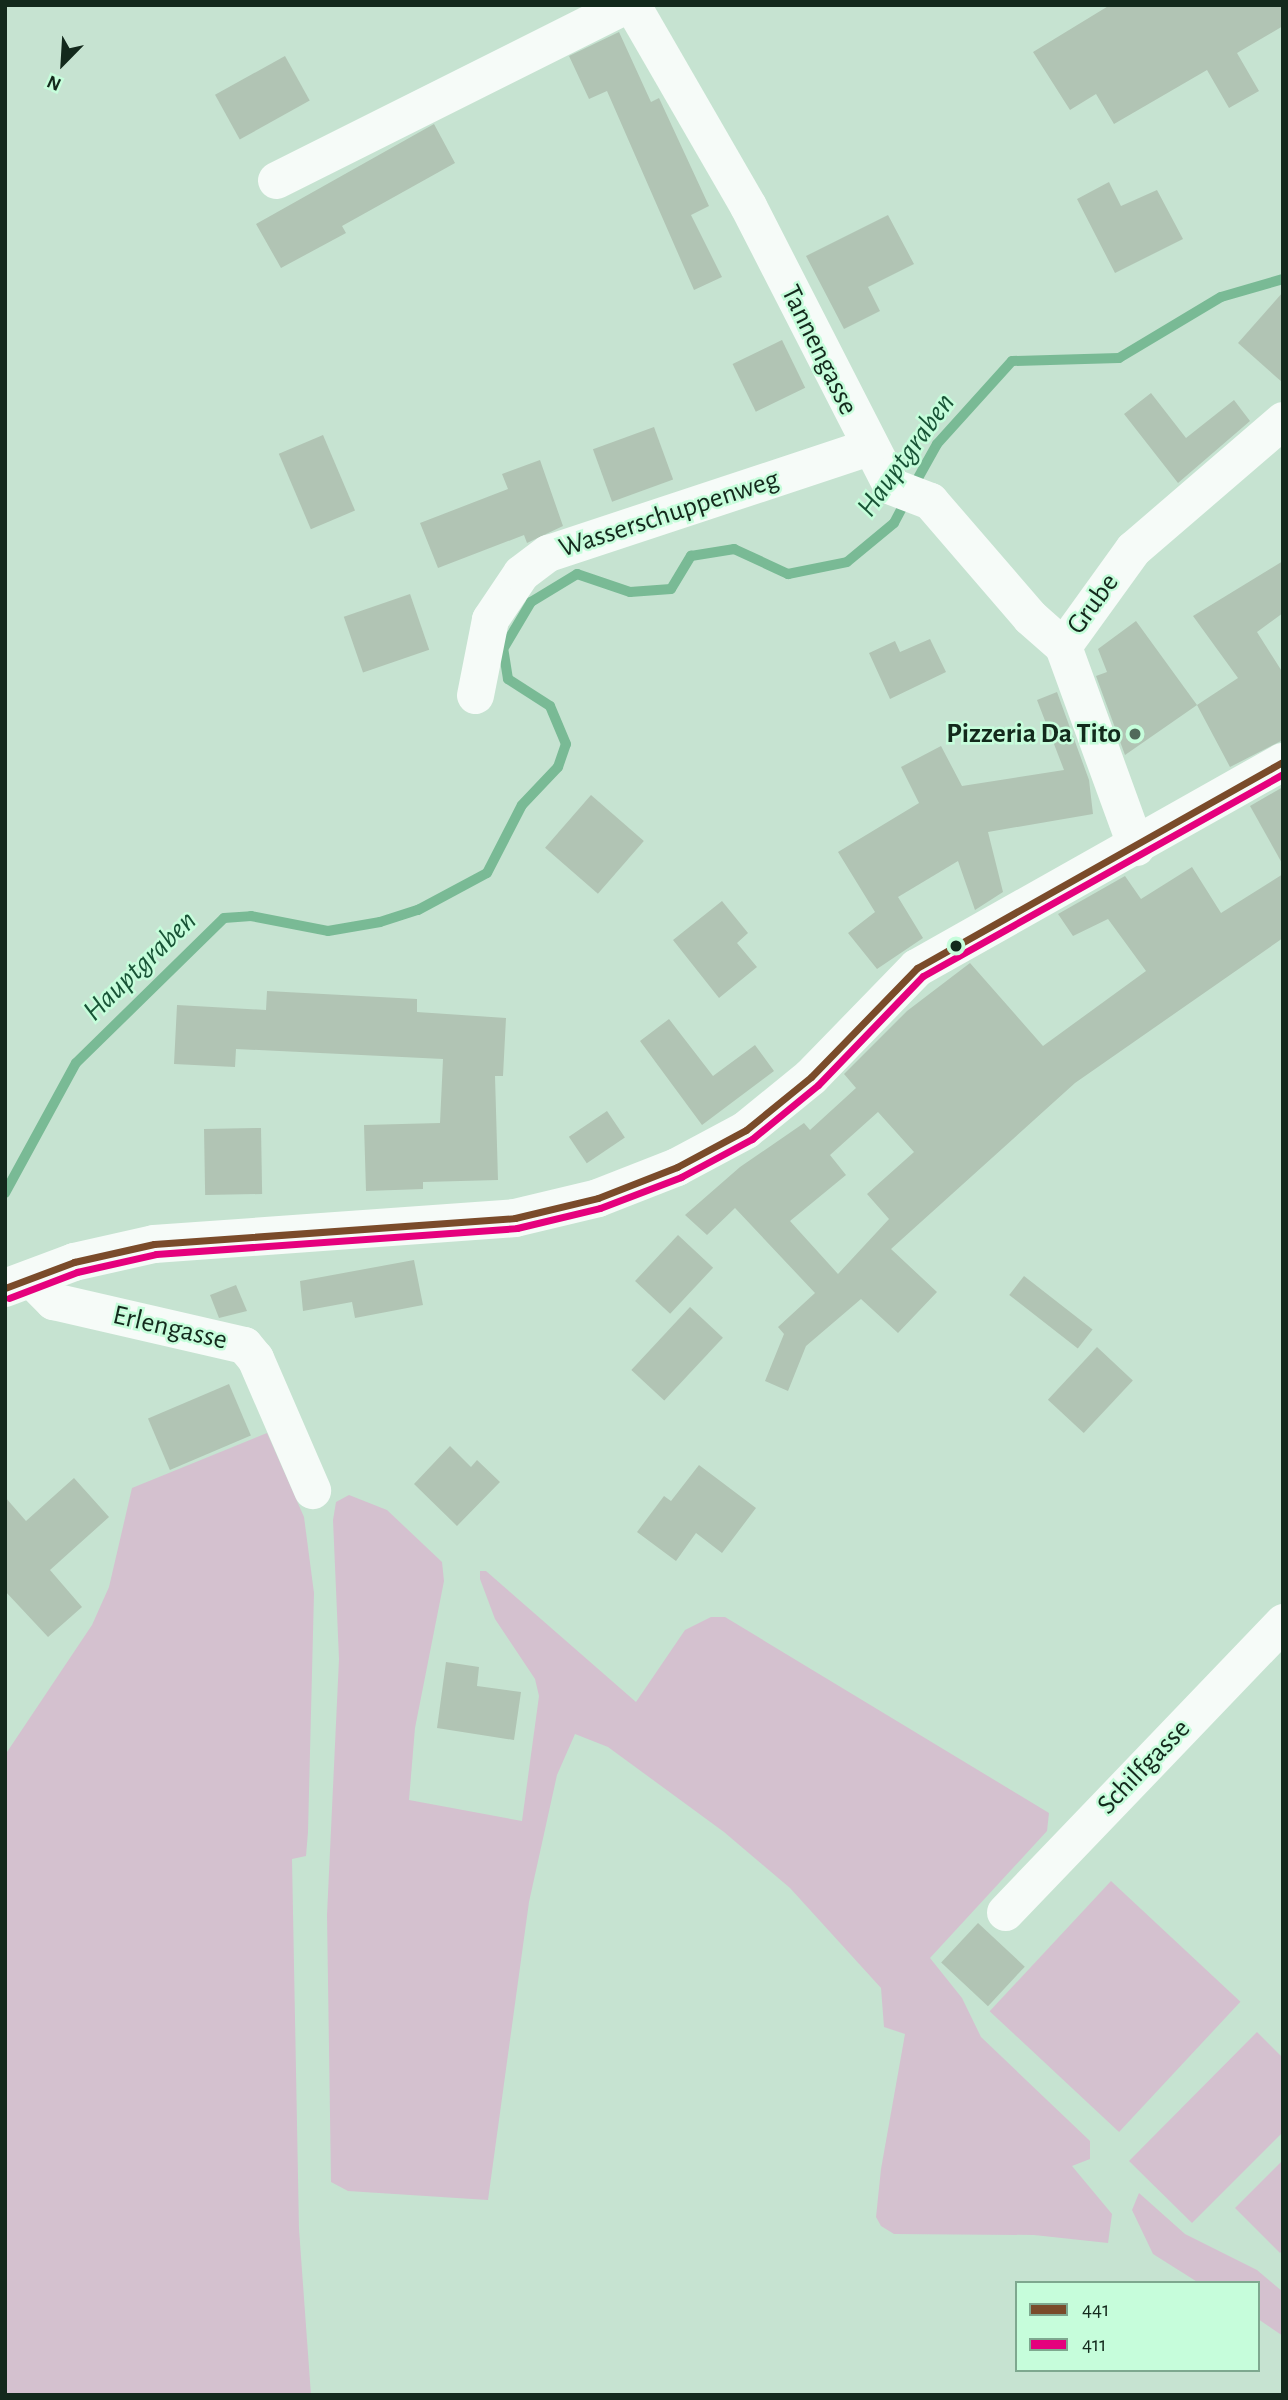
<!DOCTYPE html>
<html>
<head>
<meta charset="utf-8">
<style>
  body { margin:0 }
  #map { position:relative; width:1288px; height:2400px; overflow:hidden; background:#c6e3d1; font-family:"Alegreya Sans",sans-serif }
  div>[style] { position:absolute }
  .green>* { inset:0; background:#d4c1cf; transform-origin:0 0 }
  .stream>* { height:10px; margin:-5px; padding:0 5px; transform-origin:5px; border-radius:5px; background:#79ba95 }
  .building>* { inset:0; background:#b1c4b4; transform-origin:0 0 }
  .street>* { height:37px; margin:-18.5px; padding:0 18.5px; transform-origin:18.5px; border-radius:18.5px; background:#f6fbf8 }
  .secondary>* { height:38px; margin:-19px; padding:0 19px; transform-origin:19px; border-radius:19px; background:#f6fbf8 }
  .bus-1>* { height:7px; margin:-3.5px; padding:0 3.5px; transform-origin:3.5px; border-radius:3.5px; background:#7a4b2a }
  .bus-2>* { height:7px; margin:-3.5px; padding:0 3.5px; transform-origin:3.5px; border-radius:3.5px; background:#e5007d }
  .dots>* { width:19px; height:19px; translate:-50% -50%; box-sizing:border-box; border:4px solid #c6fddb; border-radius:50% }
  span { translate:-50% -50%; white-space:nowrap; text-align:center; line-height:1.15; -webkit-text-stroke:5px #c6fddb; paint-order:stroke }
  .street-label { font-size:28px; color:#13291c }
  .poi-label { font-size:28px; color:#13291c; font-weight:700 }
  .right { translate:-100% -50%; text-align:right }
  .water-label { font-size:30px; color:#185436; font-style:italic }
  .frame { position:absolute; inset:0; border:7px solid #13291c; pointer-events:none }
  .legend { position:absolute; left:1015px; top:2281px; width:245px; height:91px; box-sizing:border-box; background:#c6fddb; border:2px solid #7ea88f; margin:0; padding:9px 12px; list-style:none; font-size:21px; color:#13291c }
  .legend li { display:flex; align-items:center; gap:14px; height:35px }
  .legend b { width:35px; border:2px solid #7ea88f }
  .north { position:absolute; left:28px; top:28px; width:70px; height:70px; -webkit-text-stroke:5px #c6fddb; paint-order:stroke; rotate:204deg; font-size:19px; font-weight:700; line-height:28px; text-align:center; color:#13291c }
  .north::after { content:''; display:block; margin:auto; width:24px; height:32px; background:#13291c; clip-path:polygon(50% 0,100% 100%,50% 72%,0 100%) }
</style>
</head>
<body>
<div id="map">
  <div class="green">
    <div style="clip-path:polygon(267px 1433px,304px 1517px,314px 1593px,308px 1832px,306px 1856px,292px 1859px,299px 2229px,311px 2395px,5px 2395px,5px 1755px,92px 1625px,109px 1587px,132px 1488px)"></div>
    <div style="clip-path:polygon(349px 1495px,387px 1510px,442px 1562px,444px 1581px,415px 1728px,409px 1800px,522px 1821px,539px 1696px,535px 1679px,495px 1619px,480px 1579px,480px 1571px,486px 1571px,636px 1702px,685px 1630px,711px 1617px,725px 1617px,1049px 1813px,1047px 1831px,930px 1958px,962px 1998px,981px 2037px,1090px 2141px,1090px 2159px,1072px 2166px,1112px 2214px,1108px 2243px,1034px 2235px,894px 2234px,881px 2226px,876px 2217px,881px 2169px,905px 2034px,884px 2027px,881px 1988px,790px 1888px,724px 1832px,608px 1747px,575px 1734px,557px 1775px,529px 1902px,488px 2200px,348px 2191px,331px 2182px,327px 1915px,339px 1659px,333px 1520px,336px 1502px)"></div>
    <div style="left:1111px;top:1881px;width:177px;height:178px;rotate:43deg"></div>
    <div style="clip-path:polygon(1257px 2032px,1283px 2058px,1283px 2132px,1192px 2223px,1129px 2161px)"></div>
    <div style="clip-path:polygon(1283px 2160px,1283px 2250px,1280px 2253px,1235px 2208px)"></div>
    <div style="clip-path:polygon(1139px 2193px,1185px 2234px,1257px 2270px,1283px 2292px,1283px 2336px,1258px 2319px,1258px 2283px,1199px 2283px,1153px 2254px,1132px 2210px)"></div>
  </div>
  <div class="stream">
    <div style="left:913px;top:487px;width:49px;rotate:-60.8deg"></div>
    <div style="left:937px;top:444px;width:112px;rotate:-47.9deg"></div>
    <div style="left:1012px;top:361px;width:107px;rotate:-1.6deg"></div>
    <div style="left:1119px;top:358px;width:119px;rotate:-30.9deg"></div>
    <div style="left:1221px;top:297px;width:65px;rotate:-16.2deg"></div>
    <div style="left:5px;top:1193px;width:148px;rotate:-61.4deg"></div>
    <div style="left:76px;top:1063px;width:207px;rotate:-44.4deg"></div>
    <div style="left:224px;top:918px;width:27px;rotate:-4deg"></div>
    <div style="left:251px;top:916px;width:78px;rotate:11deg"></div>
    <div style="left:328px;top:931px;width:53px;rotate:-9.8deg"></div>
    <div style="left:380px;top:922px;width:40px;rotate:-18deg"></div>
    <div style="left:418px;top:910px;width:78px;rotate:-28.2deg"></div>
    <div style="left:487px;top:873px;width:76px;rotate:-62.8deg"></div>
    <div style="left:522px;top:805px;width:52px;rotate:-46.5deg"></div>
    <div style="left:558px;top:767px;width:24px;rotate:-71deg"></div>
    <div style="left:566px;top:744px;width:41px;rotate:-112.8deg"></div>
    <div style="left:550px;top:706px;width:50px;rotate:-147.3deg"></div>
    <div style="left:508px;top:679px;width:30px;rotate:-99deg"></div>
    <div style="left:503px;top:649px;width:55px;rotate:-59.2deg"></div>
    <div style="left:531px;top:602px;width:54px;rotate:-31.3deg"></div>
    <div style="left:577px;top:574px;width:56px;rotate:18.8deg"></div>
    <div style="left:630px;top:592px;width:41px;rotate:-4.2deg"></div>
    <div style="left:671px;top:589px;width:39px;rotate:-59deg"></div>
    <div style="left:691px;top:556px;width:44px;rotate:-9.2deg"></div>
    <div style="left:734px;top:549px;width:60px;rotate:24.8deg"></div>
    <div style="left:788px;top:574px;width:60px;rotate:-11.5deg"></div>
    <div style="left:847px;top:562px;width:61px;rotate:-39.7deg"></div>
    <div style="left:894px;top:523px;width:26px;rotate:-62deg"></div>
  </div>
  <div class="building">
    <div style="clip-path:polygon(1110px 5px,1283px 5px,1283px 26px,1237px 53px,1259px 91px,1229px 108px,1207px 70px,1114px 124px,1096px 94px,1070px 110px,1033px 52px)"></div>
    <div style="clip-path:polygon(619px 32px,651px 102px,659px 98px,709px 206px,691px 215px,722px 277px,694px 290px,607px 91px,589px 99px,569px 56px)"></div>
    <div style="left:285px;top:56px;width:51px;height:80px;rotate:61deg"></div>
    <div style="clip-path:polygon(434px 124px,455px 163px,342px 226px,346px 233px,281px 268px,256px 224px)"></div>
    <div style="clip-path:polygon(1109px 182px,1121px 206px,1157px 190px,1183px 239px,1115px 273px,1077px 199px)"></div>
    <div style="clip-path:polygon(888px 215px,914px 264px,868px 287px,880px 311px,844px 329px,806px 256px)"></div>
    <div style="clip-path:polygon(1283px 292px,1283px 383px,1238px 343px)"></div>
    <div style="left:782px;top:340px;width:53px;height:55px;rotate:64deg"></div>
    <div style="clip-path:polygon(1151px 393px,1186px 438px,1234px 400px,1250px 421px,1178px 483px,1124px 414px)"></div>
    <div style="left:654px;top:427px;width:56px;height:65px;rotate:70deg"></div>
    <div style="left:323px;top:435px;width:82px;height:48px;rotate:67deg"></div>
    <div style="clip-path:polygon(540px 460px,563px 526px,527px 543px,524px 535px,438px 568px,420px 523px,508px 489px,502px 474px)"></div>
    <div style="clip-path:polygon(1283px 561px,1283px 613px,1257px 632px,1283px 673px,1283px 740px,1230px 767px,1197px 705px,1238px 678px,1193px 616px)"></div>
    <div style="left:410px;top:594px;width:59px;height:70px;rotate:71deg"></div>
    <div style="clip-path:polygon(1136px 621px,1197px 705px,1125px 755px,1096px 676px,1107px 672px,1098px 649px)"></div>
    <div style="clip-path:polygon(930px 639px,946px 672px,890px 699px,869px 653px,895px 641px,900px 652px)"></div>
    <div style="clip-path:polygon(1057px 692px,1089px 780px,1093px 814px,988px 832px,1003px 892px,975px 910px,958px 861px,898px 897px,923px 938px,877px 969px,848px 933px,875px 912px,838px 852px,919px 803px,901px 767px,941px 746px,962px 786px,1064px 770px,1037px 700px)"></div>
    <div style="clip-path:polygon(1283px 787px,1283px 865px,1250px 806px)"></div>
    <div style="left:591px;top:795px;width:70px;height:70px;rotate:41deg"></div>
    <div style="clip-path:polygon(evenodd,1192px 867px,1221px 913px,1283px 874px,1283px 938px,1075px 1083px,891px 1249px,937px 1292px,898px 1333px,861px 1299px,806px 1346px,788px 1391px,765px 1381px,784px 1334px,778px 1327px,815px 1293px,735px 1208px,707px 1235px,685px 1215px,740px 1167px,804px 1123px,810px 1130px,856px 1088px,844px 1074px,907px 1011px,970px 963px,1043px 1046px,1146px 971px,1108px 919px,1073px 936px,1058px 914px,1125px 876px,1141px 899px,1192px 867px,878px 1112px,914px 1152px,867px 1194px,889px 1219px,838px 1274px,790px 1221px,846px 1175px,830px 1155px,878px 1112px)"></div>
    <div style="clip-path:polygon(722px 901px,748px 933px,737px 943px,757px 967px,719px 998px,673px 940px)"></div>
    <div style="clip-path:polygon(267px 991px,417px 999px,417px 1012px,506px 1018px,503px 1076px,495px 1076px,498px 1180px,423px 1182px,423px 1189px,366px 1191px,364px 1125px,440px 1123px,443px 1059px,236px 1049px,235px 1067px,174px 1064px,177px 1005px,266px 1010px)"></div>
    <div style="clip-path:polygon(669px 1019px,713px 1076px,755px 1045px,774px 1071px,702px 1125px,640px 1041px)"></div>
    <div style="left:607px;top:1111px;width:32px;height:46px;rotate:56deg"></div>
    <div style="left:261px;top:1128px;width:66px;height:57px;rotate:89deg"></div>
    <div style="left:678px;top:1235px;width:48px;height:63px;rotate:43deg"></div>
    <div style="clip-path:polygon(414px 1260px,423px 1305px,355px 1318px,352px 1302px,303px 1311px,300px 1281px)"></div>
    <div style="left:1024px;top:1276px;width:87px;height:24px;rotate:38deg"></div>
    <div style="clip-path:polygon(236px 1285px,247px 1311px,219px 1318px,210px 1295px)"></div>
    <div style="left:690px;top:1307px;width:45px;height:86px;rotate:43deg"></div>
    <div style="left:1097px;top:1347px;width:49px;height:72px;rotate:43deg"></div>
    <div style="left:229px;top:1384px;width:56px;height:88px;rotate:67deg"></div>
    <div style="clip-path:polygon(450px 1446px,471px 1467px,477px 1460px,500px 1482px,457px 1526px,414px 1484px)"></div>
    <div style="clip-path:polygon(699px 1465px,756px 1508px,722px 1553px,696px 1533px,676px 1561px,637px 1532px,664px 1496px,671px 1501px)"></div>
    <div style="clip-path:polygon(74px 1478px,109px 1517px,50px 1570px,82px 1607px,48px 1637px,5px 1591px,5px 1497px,26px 1521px)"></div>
    <div style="clip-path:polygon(446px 1662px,479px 1667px,477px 1686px,521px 1692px,514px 1740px,437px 1728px)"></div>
    <div style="left:978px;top:1923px;width:64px;height:54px;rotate:43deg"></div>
  </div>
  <div class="street">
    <div style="left:632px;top:5px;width:232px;rotate:60deg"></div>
    <div style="left:748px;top:206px;width:314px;rotate:62.9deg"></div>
    <div style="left:891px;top:486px;width:42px;rotate:21deg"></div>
    <div style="left:930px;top:501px;width:153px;rotate:49.2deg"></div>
    <div style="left:1030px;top:617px;width:44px;rotate:41.3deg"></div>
    <div style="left:276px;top:180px;width:390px;rotate:-26.6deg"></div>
    <div style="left:475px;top:695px;width:77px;rotate:-78.8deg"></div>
    <div style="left:490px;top:619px;width:55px;rotate:-56deg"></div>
    <div style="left:521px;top:573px;width:34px;rotate:-37deg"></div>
    <div style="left:548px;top:553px;width:337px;rotate:-18.3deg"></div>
    <div style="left:1136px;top:847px;width:214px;rotate:-110deg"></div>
    <div style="left:1063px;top:646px;width:120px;rotate:-54.2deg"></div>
    <div style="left:1133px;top:549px;width:198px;rotate:-40.7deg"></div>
    <div style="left:30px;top:1278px;width:33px;rotate:45deg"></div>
    <div style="left:53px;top:1301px;width:196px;rotate:13deg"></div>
    <div style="left:244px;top:1345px;width:17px;rotate:50deg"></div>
    <div style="left:255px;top:1358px;width:144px;rotate:66.6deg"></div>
    <div style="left:1005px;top:1912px;width:402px;rotate:-46.2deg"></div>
  </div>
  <div class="secondary">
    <div style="left:5px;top:1288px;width:74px;rotate:-20.6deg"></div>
    <div style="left:74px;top:1262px;width:82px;rotate:-12.7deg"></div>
    <div style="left:154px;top:1244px;width:362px;rotate:-4.1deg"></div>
    <div style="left:515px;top:1218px;width:85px;rotate:-13.5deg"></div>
    <div style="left:598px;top:1198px;width:85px;rotate:-21.4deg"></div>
    <div style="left:677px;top:1167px;width:78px;rotate:-28.2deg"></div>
    <div style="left:746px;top:1130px;width:84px;rotate:-39.2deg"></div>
    <div style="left:811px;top:1077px;width:152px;rotate:-45.8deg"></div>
    <div style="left:917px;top:968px;width:420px;rotate:-29.4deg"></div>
  </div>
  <div class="bus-1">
    <div style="left:5px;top:1288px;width:74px;rotate:-20.6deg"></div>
    <div style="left:74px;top:1262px;width:82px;rotate:-12.7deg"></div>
    <div style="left:154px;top:1244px;width:362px;rotate:-4.1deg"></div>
    <div style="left:515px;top:1218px;width:85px;rotate:-13.5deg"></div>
    <div style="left:598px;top:1198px;width:85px;rotate:-21.4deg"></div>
    <div style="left:677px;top:1167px;width:78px;rotate:-28.2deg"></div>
    <div style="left:746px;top:1130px;width:84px;rotate:-39.2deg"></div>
    <div style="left:811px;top:1077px;width:152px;rotate:-45.8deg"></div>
    <div style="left:917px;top:968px;width:420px;rotate:-29.4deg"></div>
  </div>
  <div class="bus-2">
    <div style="left:9px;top:1298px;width:73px;rotate:-20.9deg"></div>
    <div style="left:77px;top:1272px;width:81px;rotate:-12.8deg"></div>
    <div style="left:156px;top:1254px;width:362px;rotate:-4.1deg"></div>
    <div style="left:517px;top:1228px;width:85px;rotate:-13.5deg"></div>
    <div style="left:600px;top:1208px;width:87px;rotate:-20.9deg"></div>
    <div style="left:681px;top:1177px;width:81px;rotate:-28.2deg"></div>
    <div style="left:752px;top:1139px;width:85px;rotate:-39.3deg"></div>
    <div style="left:818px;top:1085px;width:151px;rotate:-46.1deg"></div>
    <div style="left:923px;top:976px;width:413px;rotate:-29.3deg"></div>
  </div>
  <div class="dots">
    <div style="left:1135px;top:734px;background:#526a5b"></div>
    <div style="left:956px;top:946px;background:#13291c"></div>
  </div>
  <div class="street-label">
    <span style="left:819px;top:350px;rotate:64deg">Tannengasse</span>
    <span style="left:669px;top:514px;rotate:-18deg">Wasserschuppenweg</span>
    <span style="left:1093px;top:604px;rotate:-54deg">Grube</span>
    <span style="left:170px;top:1328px;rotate:13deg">Erlengasse</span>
    <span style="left:1144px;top:1767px;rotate:-46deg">Schilfgasse</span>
  </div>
  <div class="poi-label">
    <span class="right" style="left:1121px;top:734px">Pizzeria Da Tito</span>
  </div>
  <div class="water-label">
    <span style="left:906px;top:455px;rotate:-54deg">Hauptgraben</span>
    <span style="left:140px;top:966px;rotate:-44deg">Hauptgraben</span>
  </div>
  <div class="frame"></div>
  <ul class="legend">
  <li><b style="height:9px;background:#7a4b2a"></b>441</li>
  <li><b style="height:9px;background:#e5007d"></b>411</li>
  </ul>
  <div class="north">N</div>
</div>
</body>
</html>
